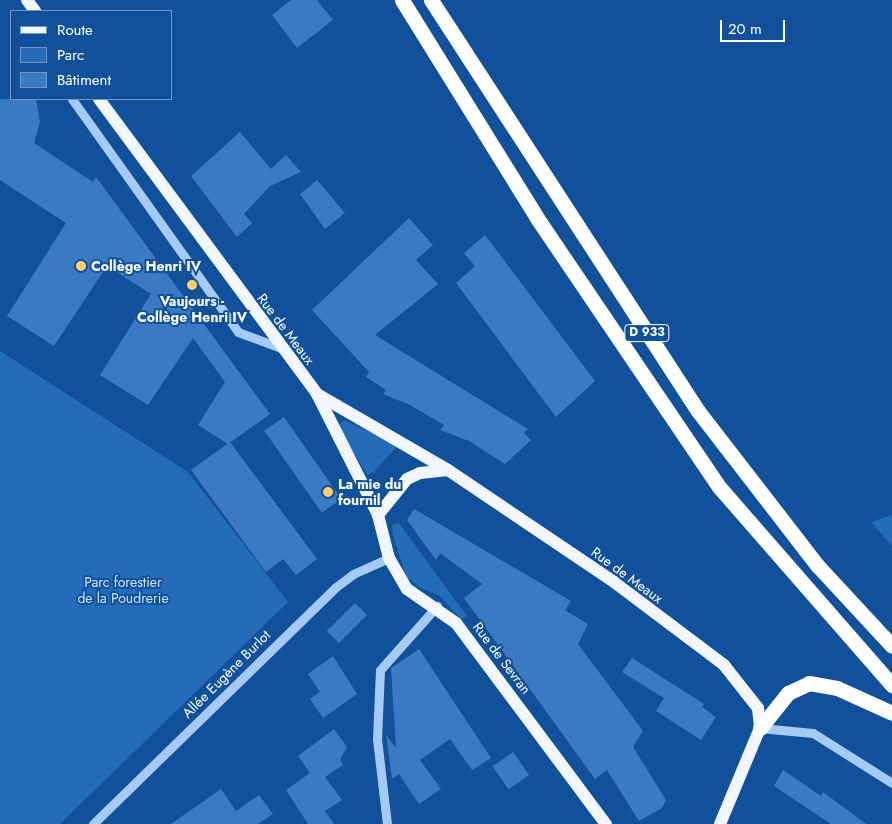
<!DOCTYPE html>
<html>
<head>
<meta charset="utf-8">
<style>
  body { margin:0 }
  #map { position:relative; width:892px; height:824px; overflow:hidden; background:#11519b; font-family:Jost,sans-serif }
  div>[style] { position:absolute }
  .green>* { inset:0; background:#246bb9 }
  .building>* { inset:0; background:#3a7ac2; transform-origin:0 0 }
  .minor>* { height:9px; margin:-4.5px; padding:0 4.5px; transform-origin:4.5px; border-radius:4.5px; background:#a5cbf4 }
  .major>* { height:12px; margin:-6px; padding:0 6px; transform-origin:6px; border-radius:6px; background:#f2f7ff }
  .highway>* { height:15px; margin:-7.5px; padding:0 7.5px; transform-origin:7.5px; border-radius:7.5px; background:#fff }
  .dots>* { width:14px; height:14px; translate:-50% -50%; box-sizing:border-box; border:2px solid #11519b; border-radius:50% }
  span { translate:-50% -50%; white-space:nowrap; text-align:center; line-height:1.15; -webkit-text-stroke:4px #11519b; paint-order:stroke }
  .shield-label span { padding:1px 4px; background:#11519b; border:1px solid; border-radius:4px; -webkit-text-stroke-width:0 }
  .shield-label { font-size:12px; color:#fff; font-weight:700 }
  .poi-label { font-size:14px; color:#fff; font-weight:700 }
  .left { translate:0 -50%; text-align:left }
  .street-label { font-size:14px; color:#fff }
  .park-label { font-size:14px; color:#cde4fe }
  .legend { position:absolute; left:10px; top:10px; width:162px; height:90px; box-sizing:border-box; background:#11519b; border:1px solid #7097c3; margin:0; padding:6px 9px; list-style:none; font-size:15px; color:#fff }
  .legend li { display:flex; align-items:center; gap:10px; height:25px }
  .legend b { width:25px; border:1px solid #7097c3 }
  .scale { position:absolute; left:720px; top:20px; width:65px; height:22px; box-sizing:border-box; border:2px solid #fff; border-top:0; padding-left:6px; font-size:15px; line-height:18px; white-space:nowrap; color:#fff; -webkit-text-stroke:4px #11519b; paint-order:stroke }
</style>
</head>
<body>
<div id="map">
  <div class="green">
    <div style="clip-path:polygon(0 351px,188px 472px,288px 602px,60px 824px,0 824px)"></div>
    <div style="clip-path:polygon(344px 420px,398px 445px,374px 472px,367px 475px,338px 426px)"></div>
    <div style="clip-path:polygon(892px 515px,892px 546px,871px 522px)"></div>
    <div style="clip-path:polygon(398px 522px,467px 616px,461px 619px,440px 596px,419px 587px,406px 576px,393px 535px,392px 526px)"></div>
  </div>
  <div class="building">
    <div style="clip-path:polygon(291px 0,317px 0,333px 20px,297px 48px,272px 15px)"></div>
    <div style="clip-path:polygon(0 99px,36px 99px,40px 122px,34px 143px,93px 182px,96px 177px,270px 414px,228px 444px,198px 425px,225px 382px,193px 338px,148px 405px,100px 375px,151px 294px,107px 266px,54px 346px,7px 316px,66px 223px,0 180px)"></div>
    <div style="clip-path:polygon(240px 132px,271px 169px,286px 155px,301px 172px,270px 186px,244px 214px,252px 223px,237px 237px,191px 176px)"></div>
    <div style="clip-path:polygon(317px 180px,345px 213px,325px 229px,300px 194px)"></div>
    <div style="clip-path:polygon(409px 218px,433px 245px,416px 260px,438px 284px,375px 335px,528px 429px,524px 433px,531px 440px,505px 464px,469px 441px,440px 430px,444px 425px,410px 405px,383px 394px,386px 390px,366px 377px,369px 372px,312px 310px)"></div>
    <div style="clip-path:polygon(485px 235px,595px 381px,556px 417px,456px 283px,475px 266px,464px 253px)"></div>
    <div style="left:284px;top:417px;width:100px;height:24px;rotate:55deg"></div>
    <div style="clip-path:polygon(230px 442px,317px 559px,296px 575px,283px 559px,266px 572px,191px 470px)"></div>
    <div style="clip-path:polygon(414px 509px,571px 601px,565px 610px,588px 624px,578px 644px,643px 731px,633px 747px,666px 800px,662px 808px,639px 821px,607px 770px,595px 779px,464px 598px,482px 584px,440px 553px,436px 560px,407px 520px)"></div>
    <div style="left:355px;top:603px;width:17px;height:40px;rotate:45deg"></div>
    <div style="clip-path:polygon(419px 649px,491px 758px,472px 770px,450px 739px,420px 760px,441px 789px,419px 804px,399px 774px,392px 779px,386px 735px,396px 748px,391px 668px)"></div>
    <div style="clip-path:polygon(333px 656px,357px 694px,323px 718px,310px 699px,320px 692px,308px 674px)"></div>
    <div style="clip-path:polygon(632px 658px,704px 704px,702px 707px,716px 717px,701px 740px,656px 711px,664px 698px,622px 672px)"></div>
    <div style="clip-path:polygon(334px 729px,347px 747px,340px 760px,343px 765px,325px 777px,342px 800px,325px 811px,334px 824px,308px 824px,286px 790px,310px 773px,298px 756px)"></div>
    <div style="left:513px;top:752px;width:28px;height:25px;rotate:55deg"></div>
    <div style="clip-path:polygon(783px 770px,821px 796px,823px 792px,866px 824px,831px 824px,774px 786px)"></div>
    <div style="clip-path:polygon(221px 789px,236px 811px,259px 795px,273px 814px,258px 824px,171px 824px)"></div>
  </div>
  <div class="minor">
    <div style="left:72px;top:99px;width:286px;rotate:54.5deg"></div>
    <div style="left:238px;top:332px;width:46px;rotate:20.4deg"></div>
    <div style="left:760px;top:728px;width:53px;rotate:5.4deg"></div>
    <div style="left:813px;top:733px;width:93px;rotate:32.3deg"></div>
    <div style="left:93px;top:824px;width:339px;rotate:-44.3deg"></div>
    <div style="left:336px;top:587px;width:21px;rotate:-37deg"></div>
    <div style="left:353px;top:574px;width:39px;rotate:-24deg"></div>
    <div style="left:387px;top:824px;width:86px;rotate:-96.7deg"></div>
    <div style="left:377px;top:739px;width:69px;rotate:-87.5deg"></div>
    <div style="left:380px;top:670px;width:86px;rotate:-48.3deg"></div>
  </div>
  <div class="major">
    <div style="left:27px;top:0;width:14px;rotate:54deg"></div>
    <div style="left:99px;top:99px;width:367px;rotate:53.5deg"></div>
    <div style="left:317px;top:394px;width:136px;rotate:63.2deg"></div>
    <div style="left:378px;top:515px;width:44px;rotate:75.7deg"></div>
    <div style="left:389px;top:558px;width:36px;rotate:60deg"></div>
    <div style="left:407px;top:589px;width:60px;rotate:34.8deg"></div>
    <div style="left:456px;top:623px;width:251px;rotate:53.3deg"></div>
    <div style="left:317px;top:394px;width:151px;rotate:30.1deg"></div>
    <div style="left:448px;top:470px;width:200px;rotate:34deg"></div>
    <div style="left:614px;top:582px;width:138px;rotate:37deg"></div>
    <div style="left:724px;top:665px;width:55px;rotate:51.7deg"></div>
    <div style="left:758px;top:708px;width:20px;rotate:84deg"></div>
    <div style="left:760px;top:728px;width:104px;rotate:112.6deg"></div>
    <div style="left:378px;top:515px;width:46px;rotate:-51.1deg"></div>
    <div style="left:407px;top:479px;width:14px;rotate:-25deg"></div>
    <div style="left:420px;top:473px;width:28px;rotate:-6deg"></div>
  </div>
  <div class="highway">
    <div style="left:402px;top:0;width:256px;rotate:58.2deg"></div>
    <div style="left:537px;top:218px;width:326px;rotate:55.9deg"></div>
    <div style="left:720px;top:488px;width:262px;rotate:48.9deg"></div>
    <div style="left:431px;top:0;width:490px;rotate:57deg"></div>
    <div style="left:698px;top:411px;width:195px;rotate:52.3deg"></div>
    <div style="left:817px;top:565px;width:110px;rotate:47.2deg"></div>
    <div style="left:760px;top:728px;width:45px;rotate:-51.3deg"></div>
    <div style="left:788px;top:693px;width:23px;rotate:-25deg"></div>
    <div style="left:809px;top:683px;width:28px;rotate:10deg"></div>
    <div style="left:837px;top:688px;width:60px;rotate:24.4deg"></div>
  </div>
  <div class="dots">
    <div style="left:81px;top:266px;background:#ffd068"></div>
    <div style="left:192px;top:285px;background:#ffd068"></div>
    <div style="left:328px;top:492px;background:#ffd068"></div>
  </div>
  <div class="shield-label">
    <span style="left:647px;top:333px">D 933</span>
  </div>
  <div class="poi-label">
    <span class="left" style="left:91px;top:266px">Collège Henri IV</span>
    <span style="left:192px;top:309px">Vaujours -<br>Collège Henri IV</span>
    <span class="left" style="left:338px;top:492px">La mie du<br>fournil</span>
  </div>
  <div class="street-label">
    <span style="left:286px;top:329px;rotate:53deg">Rue de Meaux</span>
    <span style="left:627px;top:575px;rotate:36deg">Rue de Meaux</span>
    <span style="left:502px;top:658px;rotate:53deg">Rue de Sevran</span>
    <span style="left:226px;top:674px;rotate:-45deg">Allée Eugène Burlot</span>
  </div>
  <div class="park-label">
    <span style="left:123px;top:590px">Parc forestier<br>de la Poudrerie</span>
  </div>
  <ul class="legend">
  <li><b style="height:6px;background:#f2f7ff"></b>Route</li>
  <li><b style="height:14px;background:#246bb9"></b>Parc</li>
  <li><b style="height:14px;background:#3a7ac2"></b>Bâtiment</li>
  </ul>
  <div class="scale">20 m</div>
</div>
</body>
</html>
